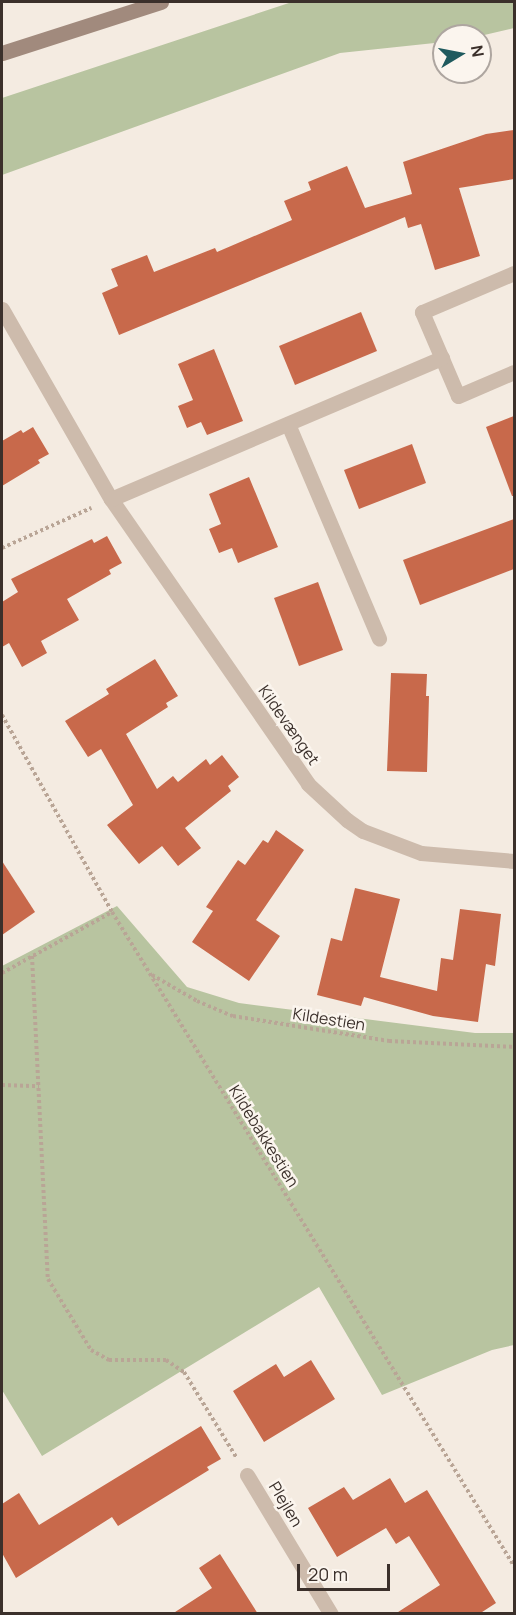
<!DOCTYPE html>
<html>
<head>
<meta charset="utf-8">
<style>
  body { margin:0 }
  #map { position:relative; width:516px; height:1615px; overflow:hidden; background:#f4ebe1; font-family:Manrope,sans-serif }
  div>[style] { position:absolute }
  .green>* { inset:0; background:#b8c4a0 }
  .building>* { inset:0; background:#c8694b }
  .path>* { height:4px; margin-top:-2px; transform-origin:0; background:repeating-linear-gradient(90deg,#b9a596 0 3px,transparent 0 6px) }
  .street>* { height:15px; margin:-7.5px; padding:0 7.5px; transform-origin:7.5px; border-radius:7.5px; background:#cdbbac }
  .secondary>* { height:15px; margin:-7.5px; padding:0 7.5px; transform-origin:7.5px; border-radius:7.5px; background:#a18a7d }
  span { translate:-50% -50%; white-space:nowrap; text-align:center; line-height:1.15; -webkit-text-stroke:5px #fbf5ee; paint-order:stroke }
  .street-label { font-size:16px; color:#3b302b }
  .frame { position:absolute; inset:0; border:3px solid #3b302b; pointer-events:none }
  .north { position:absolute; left:432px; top:24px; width:60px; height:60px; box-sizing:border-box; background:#fbf5ee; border:2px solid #aea6a0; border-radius:50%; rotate:80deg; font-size:16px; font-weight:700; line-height:24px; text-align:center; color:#3b302b }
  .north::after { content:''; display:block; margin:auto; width:21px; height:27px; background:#1f5a5e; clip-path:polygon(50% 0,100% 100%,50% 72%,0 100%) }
  .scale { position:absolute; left:297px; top:1564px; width:93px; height:27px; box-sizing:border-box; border:3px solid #3b302b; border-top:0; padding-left:8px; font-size:18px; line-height:21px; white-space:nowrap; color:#3b302b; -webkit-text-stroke:4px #fbf5ee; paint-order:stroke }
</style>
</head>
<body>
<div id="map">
  <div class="green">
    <div style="clip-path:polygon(292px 2px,514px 2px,514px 28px,480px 36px,444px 36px,444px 42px,340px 53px,2px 175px,2px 98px)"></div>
    <div style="clip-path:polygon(117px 906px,187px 987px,239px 1003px,475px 1033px,514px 1033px,514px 1345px,492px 1350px,382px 1395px,319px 1287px,42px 1456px,2px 1390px,2px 966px)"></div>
  </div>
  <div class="building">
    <div style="clip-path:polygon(514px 130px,514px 179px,459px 188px,480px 256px,435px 270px,421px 224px,408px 228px,405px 217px,119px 335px,102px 293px,118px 286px,111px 269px,147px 255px,154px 272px,215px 248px,217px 252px,292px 220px,284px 201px,311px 190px,308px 182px,347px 166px,365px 208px,412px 194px,403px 162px,486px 134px)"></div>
    <div style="clip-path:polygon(361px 312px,377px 351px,295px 385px,279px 346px)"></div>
    <div style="clip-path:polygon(214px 349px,243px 421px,207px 435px,201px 422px,187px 428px,178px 406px,193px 400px,178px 364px)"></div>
    <div style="clip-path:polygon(514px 416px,514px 496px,512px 496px,486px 427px)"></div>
    <div style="clip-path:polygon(33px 427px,49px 454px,38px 460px,40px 463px,2px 486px,2px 441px,21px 430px,23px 433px)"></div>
    <div style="clip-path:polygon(412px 444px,426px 483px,359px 509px,344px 470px)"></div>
    <div style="clip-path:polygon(249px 477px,278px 547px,238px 563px,232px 548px,219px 553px,209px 529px,221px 524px,209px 494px)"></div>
    <div style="clip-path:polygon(514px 519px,514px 569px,420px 605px,403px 560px)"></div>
    <div style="clip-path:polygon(107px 536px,122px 563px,109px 570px,111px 574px,67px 599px,79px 620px,41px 641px,47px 653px,22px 667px,9px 643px,2px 647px,2px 602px,18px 592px,11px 579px,92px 539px,94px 543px)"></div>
    <div style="clip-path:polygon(318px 582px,343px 650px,299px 666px,274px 598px)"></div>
    <div style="clip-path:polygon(155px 659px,178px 696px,166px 703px,168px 707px,126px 734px,157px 789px,173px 776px,178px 782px,206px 759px,210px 765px,222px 755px,239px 777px,228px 786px,231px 791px,185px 828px,201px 848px,178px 866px,162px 846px,139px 864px,107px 825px,133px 805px,101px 749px,88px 757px,65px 721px,109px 694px,106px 689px)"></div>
    <div style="clip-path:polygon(391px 673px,427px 674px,426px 696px,429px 696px,427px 772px,387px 771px)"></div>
    <div style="clip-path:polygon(276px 830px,304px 850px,256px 920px,280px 936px,249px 981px,192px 942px,213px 911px,206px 907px,238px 860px,245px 865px,263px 840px,268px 843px)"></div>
    <div style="clip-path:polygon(2px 861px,35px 912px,2px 935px)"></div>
    <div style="clip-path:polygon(355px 888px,400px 899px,380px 977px,437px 991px,441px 958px,453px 960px,460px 909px,501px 914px,495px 966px,486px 964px,478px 1022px,433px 1016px,364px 997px,361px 1006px,317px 995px,331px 938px,342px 941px)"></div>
    <div style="clip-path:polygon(311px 1360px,335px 1399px,264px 1442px,233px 1391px,276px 1364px,284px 1377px)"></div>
    <div style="clip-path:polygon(201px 1426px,221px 1459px,207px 1467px,209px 1470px,118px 1526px,112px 1517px,16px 1578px,2px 1553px,2px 1504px,19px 1493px,39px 1525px)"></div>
    <div style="clip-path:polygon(390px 1478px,405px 1503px,427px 1490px,496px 1603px,479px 1614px,395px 1614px,440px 1585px,409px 1536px,396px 1544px,386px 1528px,337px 1557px,308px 1508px,344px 1487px,353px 1500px)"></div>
    <div style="clip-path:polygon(220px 1554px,258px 1614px,172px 1614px,212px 1588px,199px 1568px)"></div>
  </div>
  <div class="path">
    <div style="left:2px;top:548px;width:98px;rotate:-24.2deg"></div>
    <div style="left:2px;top:715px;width:226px;rotate:60.8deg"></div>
    <div style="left:112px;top:912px;width:768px;rotate:58.42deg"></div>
    <div style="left:32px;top:956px;width:323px;rotate:87.2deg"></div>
    <div style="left:48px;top:1279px;width:83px;rotate:58.8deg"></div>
    <div style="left:91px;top:1350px;width:21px;rotate:29deg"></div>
    <div style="left:109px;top:1360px;width:57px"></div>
    <div style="left:166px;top:1360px;width:22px;rotate:34deg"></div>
    <div style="left:184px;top:1372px;width:100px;rotate:58.5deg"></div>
    <div style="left:2px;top:973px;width:126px;rotate:-29deg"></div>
    <div style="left:152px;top:975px;width:52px;rotate:30deg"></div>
    <div style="left:197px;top:1001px;width:39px;rotate:23deg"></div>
    <div style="left:233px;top:1016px;width:158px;rotate:9.1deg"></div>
    <div style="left:389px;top:1041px;width:125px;rotate:2.7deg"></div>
    <div style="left:2px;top:1085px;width:37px;rotate:2deg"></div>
  </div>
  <div class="street">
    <div style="left:514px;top:273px;width:100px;rotate:157deg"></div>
    <div style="left:422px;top:312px;width:91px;rotate:66.8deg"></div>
    <div style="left:458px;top:396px;width:61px;rotate:-23.2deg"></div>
    <div style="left:2px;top:309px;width:219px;rotate:60.2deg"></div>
    <div style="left:111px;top:499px;width:346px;rotate:55.3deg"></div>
    <div style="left:308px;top:784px;width:53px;rotate:42.7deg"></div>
    <div style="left:347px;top:820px;width:19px;rotate:35deg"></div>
    <div style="left:363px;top:831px;width:62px;rotate:20.8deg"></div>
    <div style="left:421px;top:853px;width:93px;rotate:4.9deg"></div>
    <div style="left:288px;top:424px;width:233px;rotate:67deg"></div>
    <div style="left:111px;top:499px;width:360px;rotate:-23.1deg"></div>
    <div style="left:247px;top:1475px;width:162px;rotate:58.9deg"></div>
  </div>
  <div class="secondary">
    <div style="left:2px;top:53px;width:167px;rotate:-17.8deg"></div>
  </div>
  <div class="street-label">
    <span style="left:289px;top:725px;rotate:55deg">Kildevænget</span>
    <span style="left:329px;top:1019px;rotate:9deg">Kildestien</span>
    <span style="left:264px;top:1136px;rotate:58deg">Kildebakkestien</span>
    <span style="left:286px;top:1504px;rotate:59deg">Plejlen</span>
  </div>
  <div class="frame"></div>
  <div class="north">N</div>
  <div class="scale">20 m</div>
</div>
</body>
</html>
